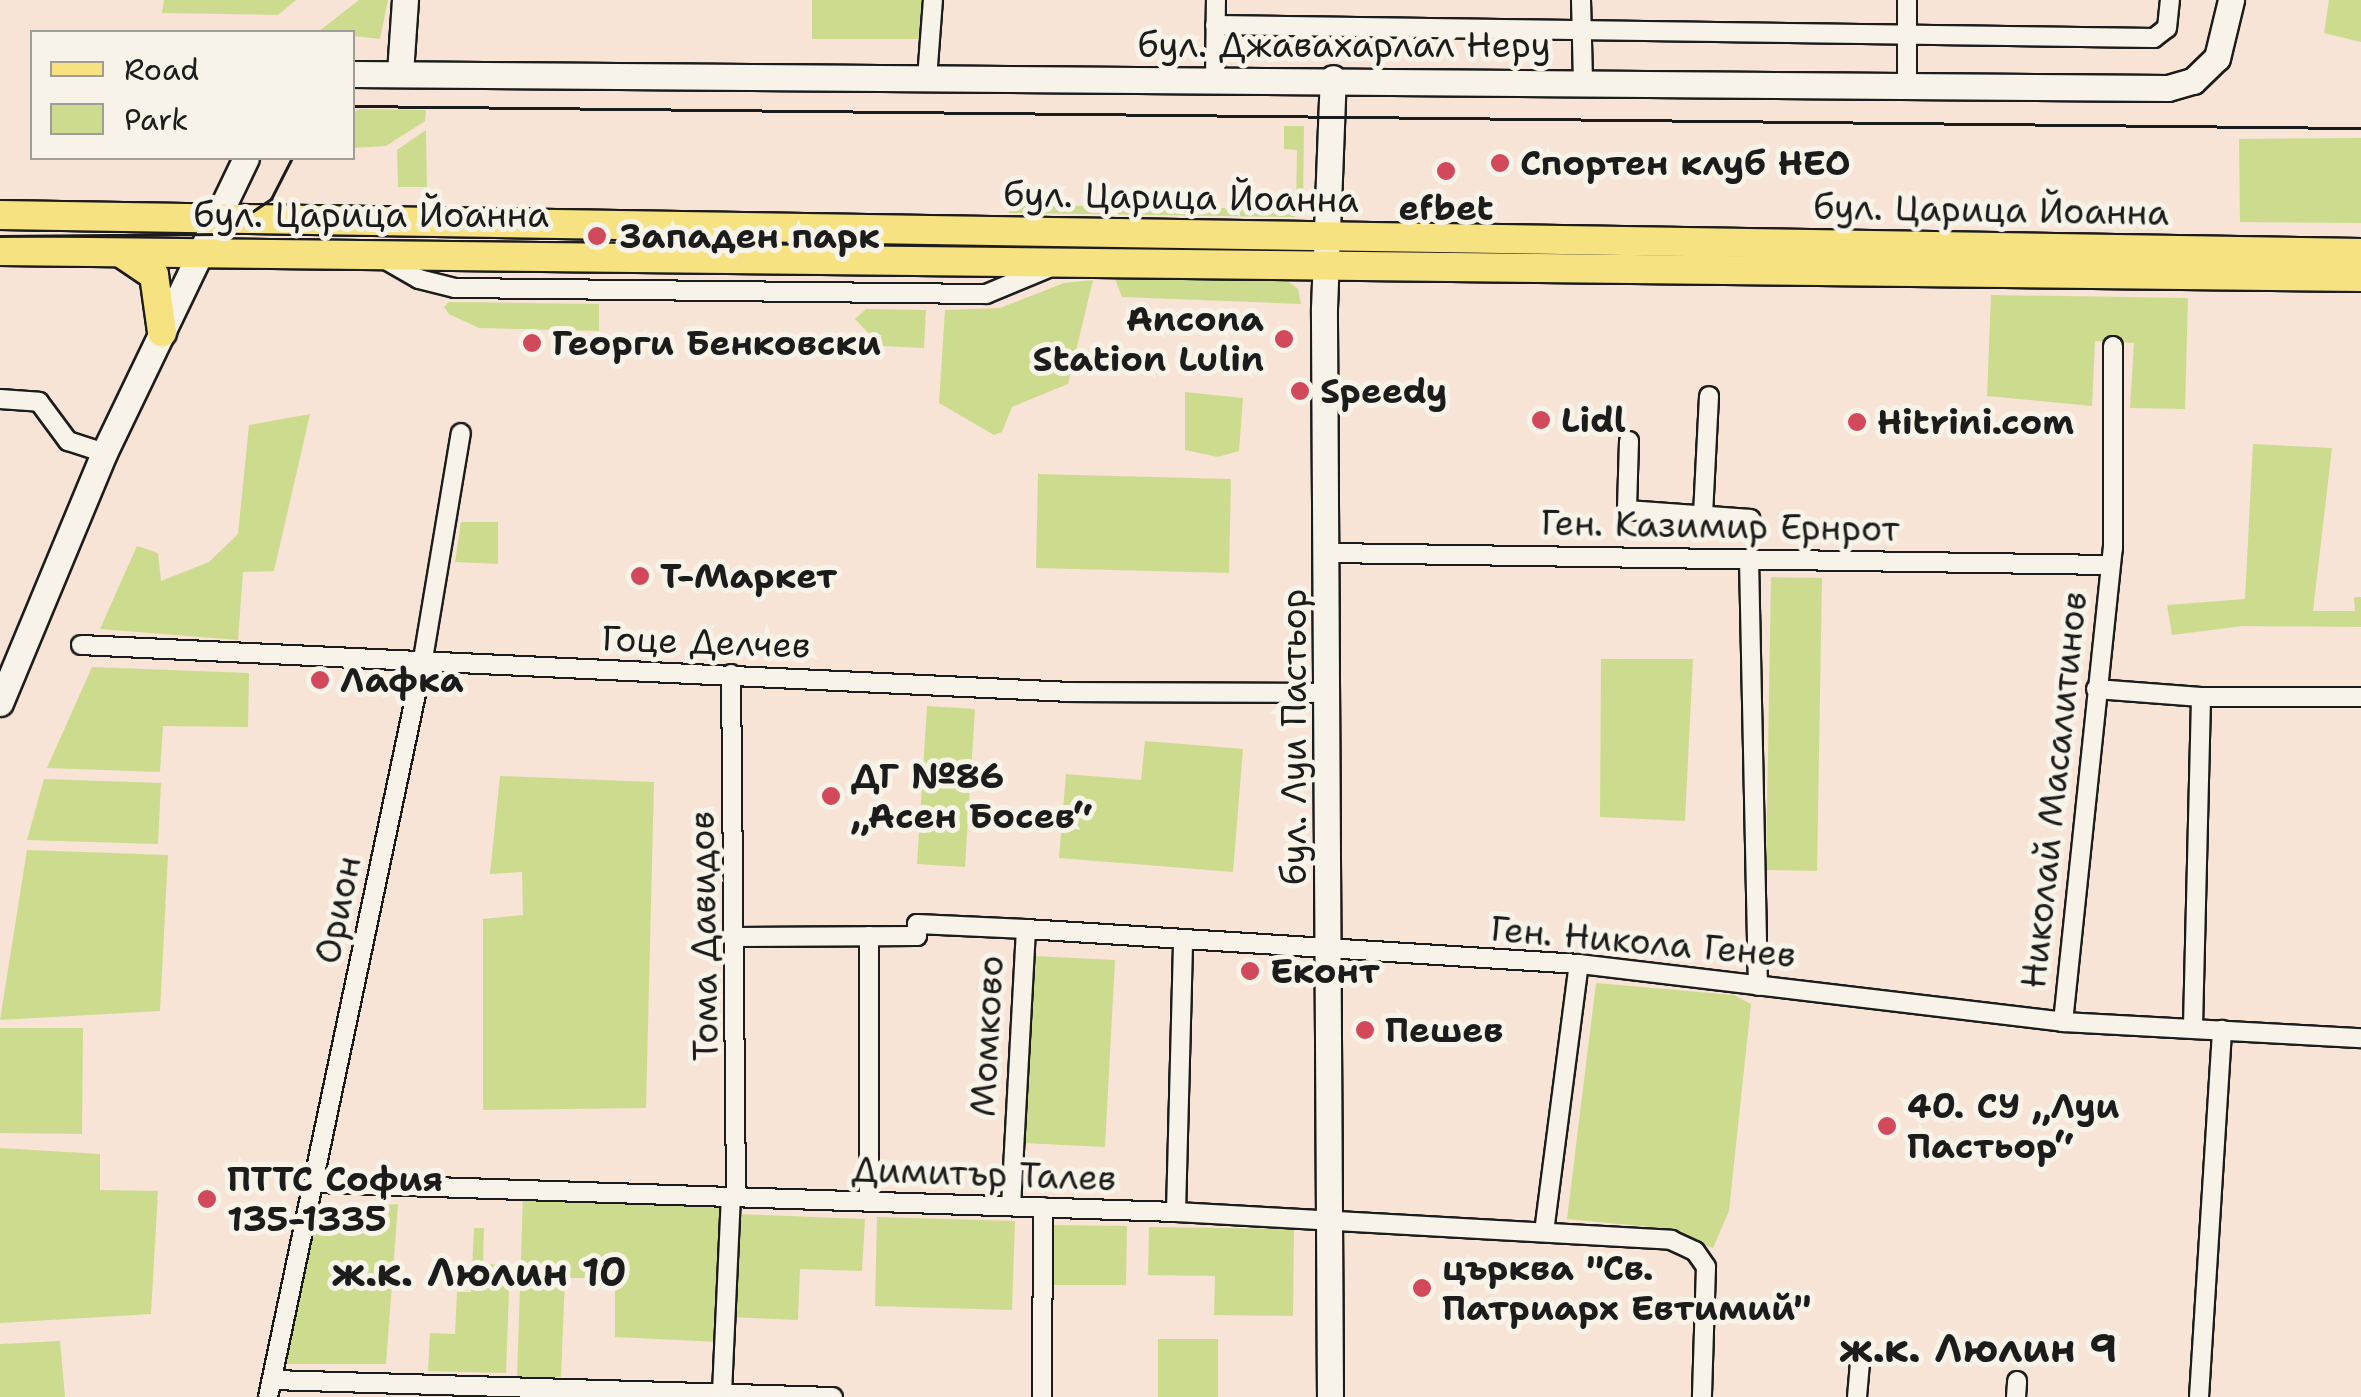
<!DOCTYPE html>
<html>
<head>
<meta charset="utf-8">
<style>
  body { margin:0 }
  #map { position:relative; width:2361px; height:1397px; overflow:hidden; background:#f7e4d6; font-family:"Shantell Sans",sans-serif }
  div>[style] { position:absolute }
  .green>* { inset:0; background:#cddb8f }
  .roads { filter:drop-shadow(2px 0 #1c1c1c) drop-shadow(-2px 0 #1c1c1c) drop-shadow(0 2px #1c1c1c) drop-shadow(0 -2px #1c1c1c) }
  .street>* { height:18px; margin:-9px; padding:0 9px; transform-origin:9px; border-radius:9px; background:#f7f3e8 }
  .secondary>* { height:25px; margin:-12.5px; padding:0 12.5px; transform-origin:12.5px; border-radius:12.5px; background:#f7f3e8 }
  .primary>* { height:28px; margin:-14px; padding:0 14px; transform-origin:14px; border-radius:14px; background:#f7e281 }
  .tram>* { height:2.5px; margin:-1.25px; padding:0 1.25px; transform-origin:1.25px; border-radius:1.25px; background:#1c1c1c }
  .dots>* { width:28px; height:28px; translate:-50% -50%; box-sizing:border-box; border:5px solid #f7f3e8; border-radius:50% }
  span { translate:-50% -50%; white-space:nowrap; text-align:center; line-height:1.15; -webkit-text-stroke:10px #f7f3e8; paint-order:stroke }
  .street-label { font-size:35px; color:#1c1c1c }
  .poi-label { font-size:35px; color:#1c1c1c; font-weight:700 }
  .left { translate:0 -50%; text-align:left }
  .right { translate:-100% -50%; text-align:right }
  .quarter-label { font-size:40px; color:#1c1c1c; font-weight:700 }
  .legend { position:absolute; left:30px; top:30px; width:325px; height:130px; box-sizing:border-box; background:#f7f3e8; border:2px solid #9f9d96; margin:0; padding:12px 18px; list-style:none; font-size:30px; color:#1c1c1c }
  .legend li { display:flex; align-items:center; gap:20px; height:50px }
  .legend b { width:50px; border:2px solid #9f9d96 }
</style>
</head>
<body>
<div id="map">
  <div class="green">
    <div style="clip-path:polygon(164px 0,296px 0,278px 15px,162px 13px)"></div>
    <div style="clip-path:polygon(359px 0,388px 0,380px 39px,318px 32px)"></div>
    <div style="clip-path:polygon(812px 0,921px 0,921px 39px,812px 39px)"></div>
    <div style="clip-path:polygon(2329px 0,2361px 0,2361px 42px,2324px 33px)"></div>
    <div style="clip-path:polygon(361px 109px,426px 110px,425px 121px,386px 146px,353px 148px,353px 112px)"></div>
    <div style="clip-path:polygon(1284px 126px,1304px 126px,1303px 209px,1294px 217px,1009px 213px,1009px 205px,1296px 209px,1297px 150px,1284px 149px)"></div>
    <div style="clip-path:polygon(426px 130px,427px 187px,398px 187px,397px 150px)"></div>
    <div style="clip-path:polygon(2361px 138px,2361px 223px,2240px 222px,2239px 139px)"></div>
    <div style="clip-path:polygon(1115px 279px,1285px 279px,1298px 289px,1301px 304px,1122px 297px)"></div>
    <div style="clip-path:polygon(1093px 280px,1068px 384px,1012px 407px,1002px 432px,994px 435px,939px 403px,945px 310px,1000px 308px,1064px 283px)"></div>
    <div style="clip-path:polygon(1991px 295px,2188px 298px,2185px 409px,2130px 408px,2134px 343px,2095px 341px,2092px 406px,1987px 396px)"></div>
    <div style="clip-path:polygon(449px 302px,599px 304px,599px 331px,479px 328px,449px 314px,444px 307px)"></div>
    <div style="clip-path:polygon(866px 309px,926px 310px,924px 348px,881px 346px,855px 319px)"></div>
    <div style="clip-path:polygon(1185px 392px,1243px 398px,1239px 451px,1218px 457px,1185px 450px)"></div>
    <div style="clip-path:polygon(310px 414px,274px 571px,243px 572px,238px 640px,100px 629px,137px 546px,158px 553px,161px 581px,209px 562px,238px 534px,249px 425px)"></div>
    <div style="clip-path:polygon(2253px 444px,2332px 448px,2313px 611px,2355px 611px,2354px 597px,2361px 597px,2361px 627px,2243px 626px,2172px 635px,2167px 605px,2245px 599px)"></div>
    <div style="clip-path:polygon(1038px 474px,1231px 479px,1229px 573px,1036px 568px)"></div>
    <div style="clip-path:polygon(461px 522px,498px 522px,498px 564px,455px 562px)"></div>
    <div style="clip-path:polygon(1771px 577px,1822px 578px,1817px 871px,1766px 870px)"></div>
    <div style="clip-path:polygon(1601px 659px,1693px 659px,1685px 821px,1600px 817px)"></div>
    <div style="clip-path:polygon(92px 667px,249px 673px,248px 727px,163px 726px,160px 772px,47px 768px)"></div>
    <div style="clip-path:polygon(927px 706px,975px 709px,965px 867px,917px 864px)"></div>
    <div style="clip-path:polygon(1145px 741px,1243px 749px,1233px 872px,1059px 858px,1066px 774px,1141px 780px)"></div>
    <div style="clip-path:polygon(500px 776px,654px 782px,646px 1108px,483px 1110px,483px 919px,523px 915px,522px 872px,490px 874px)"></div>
    <div style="clip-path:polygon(44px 779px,161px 783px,158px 844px,27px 840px)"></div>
    <div style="clip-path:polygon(27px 850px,168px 855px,160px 1011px,0 1020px)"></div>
    <div style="clip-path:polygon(1033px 956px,1115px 960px,1105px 1147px,1023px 1143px)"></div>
    <div style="clip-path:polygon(1596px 983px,1734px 995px,1751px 1004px,1729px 1211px,1713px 1248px,1661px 1228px,1567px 1219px)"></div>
    <div style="clip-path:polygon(0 1028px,83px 1028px,82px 1134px,0 1133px)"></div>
    <div style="clip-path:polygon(0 1148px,100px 1154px,100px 1190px,158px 1191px,151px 1314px,0 1323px)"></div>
    <div style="clip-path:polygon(523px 1196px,726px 1202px,720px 1342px,615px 1337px,615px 1278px,565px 1278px,561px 1377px,517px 1378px)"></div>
    <div style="clip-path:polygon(398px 1204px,386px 1364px,286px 1364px,316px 1211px)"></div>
    <div style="clip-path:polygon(735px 1214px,865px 1219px,862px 1271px,800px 1269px,798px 1320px,730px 1317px)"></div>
    <div style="clip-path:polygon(877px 1217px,1015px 1221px,1012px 1310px,875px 1306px)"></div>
    <div style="clip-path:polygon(1051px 1225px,1127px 1226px,1126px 1285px,1051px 1285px)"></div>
    <div style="clip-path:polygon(1149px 1227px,1294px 1229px,1293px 1316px,1214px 1315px,1215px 1276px,1148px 1275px)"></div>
    <div style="clip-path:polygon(474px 1228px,484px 1228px,483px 1264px,510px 1265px,506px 1373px,428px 1371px,430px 1333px,455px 1334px,457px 1292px,471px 1292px)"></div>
    <div style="clip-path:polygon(1158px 1339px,1218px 1339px,1218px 1397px,1158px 1397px)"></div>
    <div style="clip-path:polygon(60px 1341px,65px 1397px,0 1397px,0 1344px)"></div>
  </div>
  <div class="roads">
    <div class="street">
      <div style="left:1581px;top:0;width:80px;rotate:88.6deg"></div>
      <div style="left:1215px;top:25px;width:939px;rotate:0.79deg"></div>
      <div style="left:2154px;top:38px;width:16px;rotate:-38deg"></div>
      <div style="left:2167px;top:28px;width:28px;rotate:-84deg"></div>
      <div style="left:927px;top:79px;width:79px;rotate:-85.7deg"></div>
      <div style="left:1215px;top:79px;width:79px;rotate:-89.3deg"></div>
      <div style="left:1907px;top:85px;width:85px;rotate:-90deg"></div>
      <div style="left:384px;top:259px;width:40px;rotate:29.7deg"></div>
      <div style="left:419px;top:279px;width:37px;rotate:14deg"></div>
      <div style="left:455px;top:288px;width:531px;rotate:0.65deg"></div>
      <div style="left:986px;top:294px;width:70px;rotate:-22.6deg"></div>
      <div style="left:0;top:399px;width:39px;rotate:4deg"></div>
      <div style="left:39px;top:402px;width:49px;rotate:53.4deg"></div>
      <div style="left:68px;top:441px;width:38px;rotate:18deg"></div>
      <div style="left:1629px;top:441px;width:69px;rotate:91.7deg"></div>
      <div style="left:1627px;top:510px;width:124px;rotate:4.2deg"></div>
      <div style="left:1703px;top:515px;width:119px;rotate:-87.1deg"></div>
      <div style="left:1329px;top:553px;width:780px;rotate:0.88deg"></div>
      <div style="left:1749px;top:559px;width:427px;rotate:88.8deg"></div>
      <div style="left:81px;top:645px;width:990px;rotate:2.72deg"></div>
      <div style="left:1070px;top:692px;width:259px;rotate:0.2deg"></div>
      <div style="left:731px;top:674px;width:523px;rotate:89.45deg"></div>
      <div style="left:2096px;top:689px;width:105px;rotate:4.4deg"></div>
      <div style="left:2201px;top:697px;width:160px"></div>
      <div style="left:737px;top:937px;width:180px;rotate:-0.3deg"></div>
      <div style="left:917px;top:936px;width:12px;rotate:-90deg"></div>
      <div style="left:917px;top:924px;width:109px;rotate:2.6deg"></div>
      <div style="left:1026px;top:929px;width:554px;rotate:3.62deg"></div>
      <div style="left:1579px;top:964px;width:487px;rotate:6.8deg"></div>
      <div style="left:2063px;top:1022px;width:298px;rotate:3.1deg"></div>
      <div style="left:2063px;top:1022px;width:476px;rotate:-84deg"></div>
      <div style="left:2113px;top:549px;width:203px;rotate:-90deg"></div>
      <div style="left:2193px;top:1026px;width:329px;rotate:-88.6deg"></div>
      <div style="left:315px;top:1183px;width:861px;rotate:1.93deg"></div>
      <div style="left:1176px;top:1212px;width:496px;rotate:3.2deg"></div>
      <div style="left:1671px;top:1240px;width:26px;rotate:25deg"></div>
      <div style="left:1695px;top:1251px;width:19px;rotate:55deg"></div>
      <div style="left:1706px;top:1267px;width:130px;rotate:91.8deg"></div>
      <div style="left:869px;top:1202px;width:266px;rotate:-90deg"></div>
      <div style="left:1011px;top:1206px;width:277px;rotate:-86.9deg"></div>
      <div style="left:1176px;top:1212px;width:270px;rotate:-88.5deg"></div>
      <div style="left:1544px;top:1232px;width:270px;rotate:-82.6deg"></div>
      <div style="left:273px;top:1380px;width:560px;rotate:1.74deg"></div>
      <div style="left:722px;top:1393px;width:196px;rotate:-87.4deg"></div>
      <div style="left:268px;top:1397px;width:748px;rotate:-78.12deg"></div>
      <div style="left:422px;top:665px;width:235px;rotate:-80.5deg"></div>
      <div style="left:1042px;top:1397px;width:190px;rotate:-89.7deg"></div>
      <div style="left:1857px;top:1397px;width:38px;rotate:-85deg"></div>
      <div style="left:2016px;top:1397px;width:16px;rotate:-86deg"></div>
      <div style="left:2199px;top:1397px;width:368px;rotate:-86.4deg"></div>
    </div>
    <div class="secondary">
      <div style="left:400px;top:73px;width:73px;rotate:-86.1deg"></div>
      <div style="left:352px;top:74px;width:1816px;rotate:0.44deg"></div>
      <div style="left:2168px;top:88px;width:26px;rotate:-16deg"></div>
      <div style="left:2193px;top:81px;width:33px;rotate:-44deg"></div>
      <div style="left:2217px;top:58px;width:60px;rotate:-76.4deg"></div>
      <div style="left:0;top:703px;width:271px;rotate:-67.4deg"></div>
      <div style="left:104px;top:453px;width:327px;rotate:-64.3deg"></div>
      <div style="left:1330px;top:1397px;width:1089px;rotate:-90.32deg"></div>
      <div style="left:1324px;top:308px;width:230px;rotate:-87.8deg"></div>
    </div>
    <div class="primary">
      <div style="left:0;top:215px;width:2361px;rotate:0.92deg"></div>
      <div style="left:0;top:251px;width:2361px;rotate:0.63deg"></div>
      <div style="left:121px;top:253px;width:40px;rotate:34deg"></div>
      <div style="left:154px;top:275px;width:58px;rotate:82deg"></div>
    </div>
  </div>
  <div class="tram">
    <div style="left:352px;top:106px;width:2009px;rotate:0.63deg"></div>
    <div style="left:0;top:236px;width:219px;rotate:-0.5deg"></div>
    <div style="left:219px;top:234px;width:63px;rotate:-33.9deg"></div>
    <div style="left:271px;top:199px;width:46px;rotate:-62.9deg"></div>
  </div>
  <div class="dots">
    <div style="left:1500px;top:163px;background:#d1495b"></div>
    <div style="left:1446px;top:171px;background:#d1495b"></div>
    <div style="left:597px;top:236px;background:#d1495b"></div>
    <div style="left:1284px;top:339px;background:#d1495b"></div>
    <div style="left:532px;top:343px;background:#d1495b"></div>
    <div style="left:1300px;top:391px;background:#d1495b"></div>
    <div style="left:1541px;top:420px;background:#d1495b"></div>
    <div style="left:1857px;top:422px;background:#d1495b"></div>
    <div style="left:640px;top:576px;background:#d1495b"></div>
    <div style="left:320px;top:680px;background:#d1495b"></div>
    <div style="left:831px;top:796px;background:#d1495b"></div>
    <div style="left:1250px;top:971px;background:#d1495b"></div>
    <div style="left:1365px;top:1030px;background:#d1495b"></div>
    <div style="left:1887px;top:1126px;background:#d1495b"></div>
    <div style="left:207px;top:1199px;background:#d1495b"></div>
    <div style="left:1422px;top:1288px;background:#d1495b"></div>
  </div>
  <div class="street-label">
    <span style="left:1344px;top:45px">бул. Джавахарлал Неру</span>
    <span style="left:1181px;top:197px;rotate:1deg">бул. Царица Йоанна</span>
    <span style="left:1991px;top:210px;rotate:1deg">бул. Царица Йоанна</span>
    <span style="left:371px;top:215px">бул. Царица Йоанна</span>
    <span style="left:1720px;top:526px;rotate:1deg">Ген. Казимир Ернрот</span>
    <span style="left:706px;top:642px;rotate:2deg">Гоце Делчев</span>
    <span style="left:1294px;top:737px;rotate:-90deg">бул. Луи Пастьор</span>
    <span style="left:2054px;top:790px;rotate:-84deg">Николай Масалитинов</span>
    <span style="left:338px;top:910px;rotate:-78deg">Орион</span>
    <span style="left:704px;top:936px;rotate:-91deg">Тома Давидов</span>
    <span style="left:1643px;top:942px;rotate:5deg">Ген. Никола Генев</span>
    <span style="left:987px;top:1036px;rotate:-87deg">Момково</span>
    <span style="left:984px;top:1174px;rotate:2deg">Димитър Талев</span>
  </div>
  <div class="poi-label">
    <span class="left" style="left:1520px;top:163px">Спортен клуб НЕО</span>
    <span style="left:1446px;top:208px">efbet</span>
    <span class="left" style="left:620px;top:236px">Западен парк</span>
    <span class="right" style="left:1264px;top:339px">Ancona<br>Station Lulin</span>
    <span class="left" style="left:552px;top:343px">Георги Бенковски</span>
    <span class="left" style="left:1320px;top:391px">Speedy</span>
    <span class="left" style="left:1561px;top:420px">Lidl</span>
    <span class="left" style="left:1877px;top:422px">Hitrini.com</span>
    <span class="left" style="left:660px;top:576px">Т-Маркет</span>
    <span class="left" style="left:340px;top:680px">Лафка</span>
    <span class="left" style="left:851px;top:796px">ДГ №86<br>„Асен Босев“</span>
    <span class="left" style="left:1270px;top:971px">Еконт</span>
    <span class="left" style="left:1385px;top:1030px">Пешев</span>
    <span class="left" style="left:1907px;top:1126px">40. СУ „Луи<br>Пастьор“</span>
    <span class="left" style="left:227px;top:1199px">ПТТС София<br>135-1335</span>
    <span class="left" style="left:1442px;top:1288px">църква "Св.<br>Патриарх Евтимий"</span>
  </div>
  <div class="quarter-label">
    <span style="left:479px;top:1272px">ж.к. Люлин 10</span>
    <span style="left:1978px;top:1348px">ж.к. Люлин 9</span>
  </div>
  <ul class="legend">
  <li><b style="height:12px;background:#f7e281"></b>Road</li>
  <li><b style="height:28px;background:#cddb8f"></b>Park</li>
  </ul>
</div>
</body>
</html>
